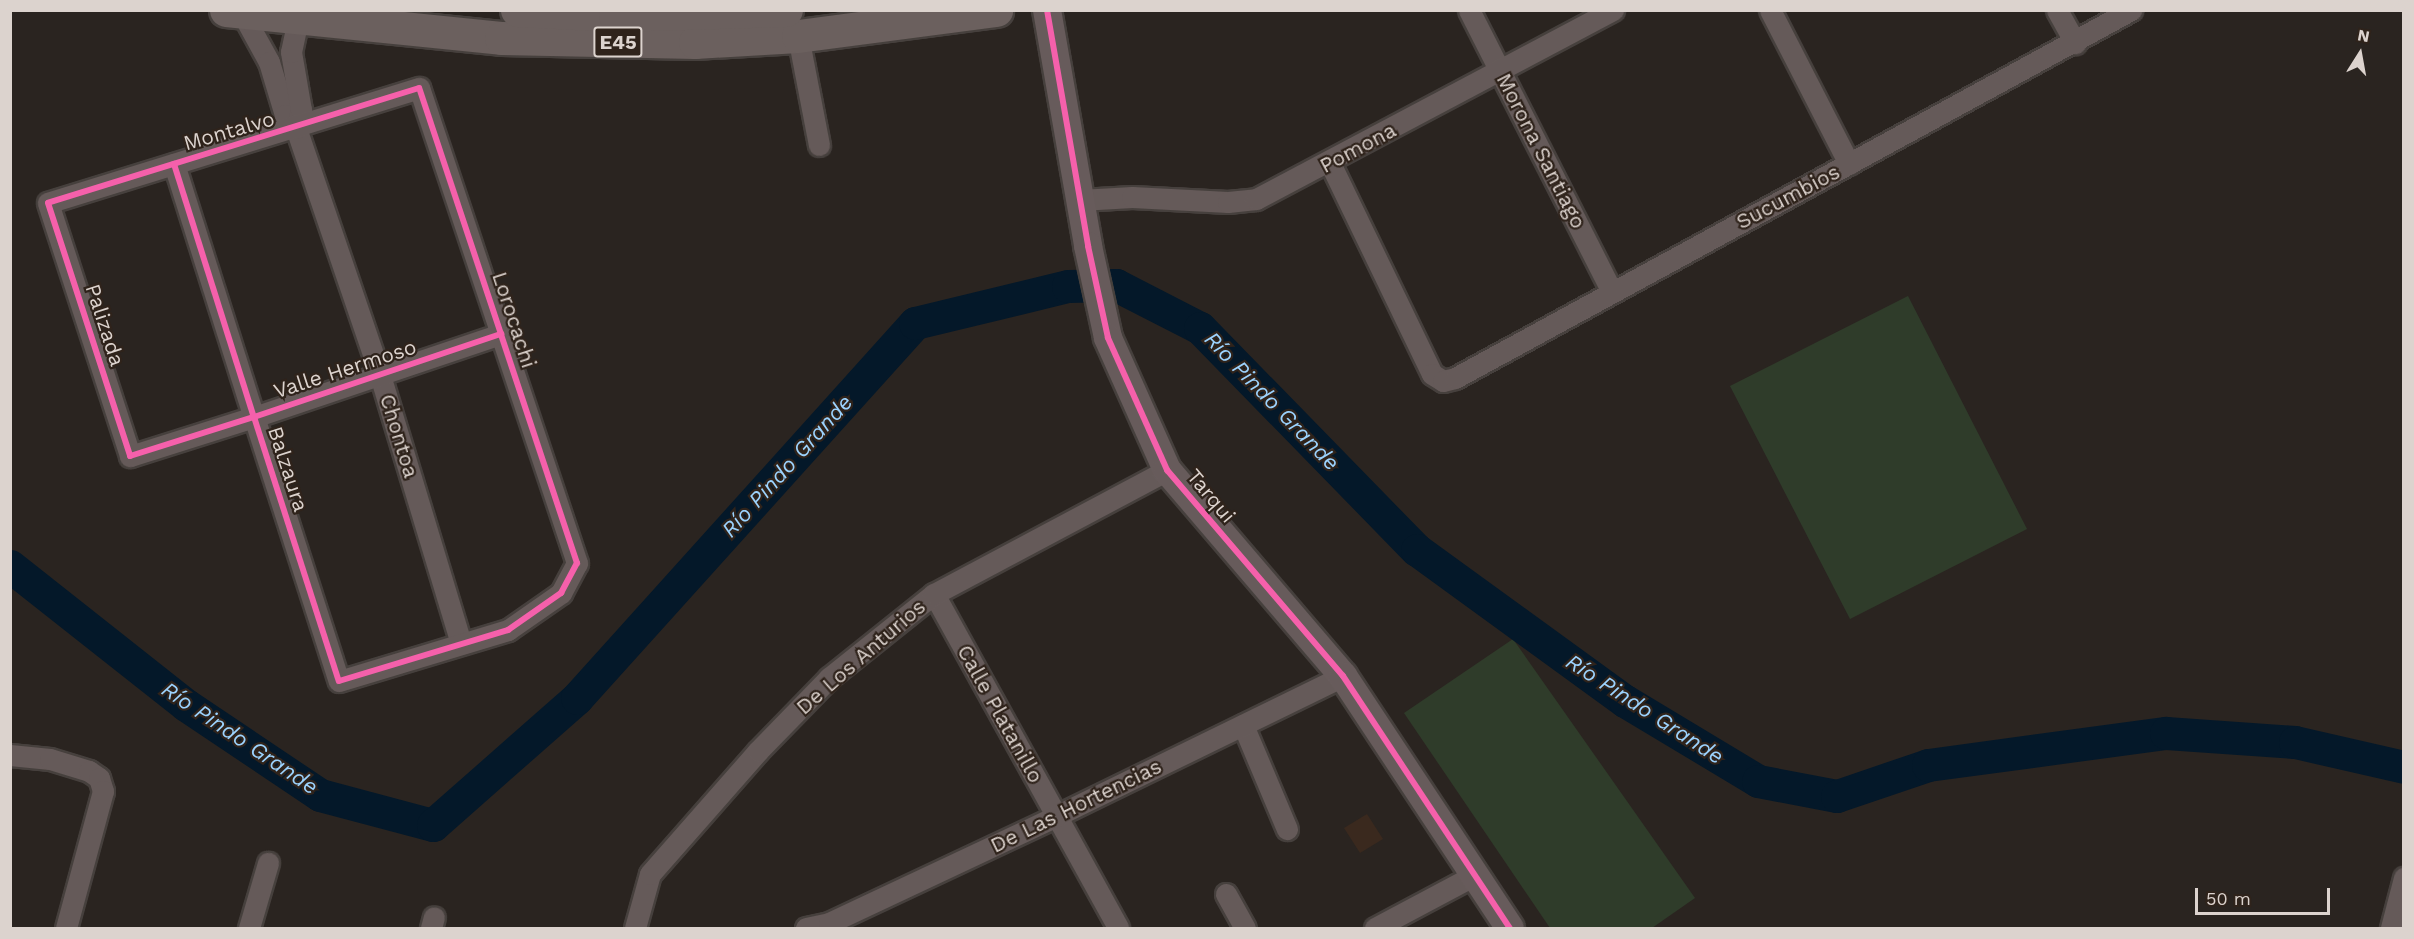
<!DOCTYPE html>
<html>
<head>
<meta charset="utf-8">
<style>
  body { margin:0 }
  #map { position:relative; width:2414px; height:939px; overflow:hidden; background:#2a2420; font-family:"Work Sans",sans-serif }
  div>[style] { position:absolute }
  .built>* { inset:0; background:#3a291e }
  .green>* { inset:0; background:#2f3c2a }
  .river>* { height:33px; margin:-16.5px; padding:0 16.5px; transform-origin:16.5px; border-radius:16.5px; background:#041829 }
  .roads { filter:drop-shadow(2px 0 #46403d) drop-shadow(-2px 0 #46403d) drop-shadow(0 2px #46403d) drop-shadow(0 -2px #46403d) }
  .street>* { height:21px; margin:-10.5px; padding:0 10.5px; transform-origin:10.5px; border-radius:10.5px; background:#655a59 }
  .secondary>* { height:28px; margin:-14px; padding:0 14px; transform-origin:14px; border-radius:14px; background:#675b5b }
  .highway>* { height:33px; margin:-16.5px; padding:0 16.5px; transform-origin:16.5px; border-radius:16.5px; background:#6b605e }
  .cycleway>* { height:6px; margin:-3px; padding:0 3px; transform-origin:3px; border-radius:3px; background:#f560ab }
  span { translate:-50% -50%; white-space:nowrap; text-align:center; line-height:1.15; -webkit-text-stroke:4.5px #2f231b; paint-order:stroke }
  .shield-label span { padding:2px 4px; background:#2f231b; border:2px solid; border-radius:4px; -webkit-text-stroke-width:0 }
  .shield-label { font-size:20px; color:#dcd3ce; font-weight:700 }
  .street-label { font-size:21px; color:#dcd3ce }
  .water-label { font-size:22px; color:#9cd3fe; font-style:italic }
  .frame { position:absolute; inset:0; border:12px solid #dcd3ce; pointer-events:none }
  .north { position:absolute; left:2330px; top:24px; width:60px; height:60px; -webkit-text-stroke:4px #2f231b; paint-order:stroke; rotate:11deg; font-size:16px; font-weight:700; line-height:24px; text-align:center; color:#dcd3ce }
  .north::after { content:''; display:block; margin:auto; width:21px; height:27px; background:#dcd3ce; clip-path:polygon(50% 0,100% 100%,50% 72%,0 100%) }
  .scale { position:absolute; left:2195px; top:888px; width:135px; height:27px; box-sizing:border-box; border:3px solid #dcd3ce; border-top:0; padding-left:8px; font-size:18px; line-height:21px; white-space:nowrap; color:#dcd3ce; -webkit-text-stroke:4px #2f231b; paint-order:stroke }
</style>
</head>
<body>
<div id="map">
  <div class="built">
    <div style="clip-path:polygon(1367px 814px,1383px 839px,1360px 853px,1344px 828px)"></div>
  </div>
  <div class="green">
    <div style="clip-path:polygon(1908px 296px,2027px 529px,1850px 619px,1730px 386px)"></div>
    <div style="clip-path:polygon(1513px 639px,1695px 898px,1652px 928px,1550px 928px,1404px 713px)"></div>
  </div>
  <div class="river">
    <div style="left:10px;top:566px;width:224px;rotate:38.3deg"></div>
    <div style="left:186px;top:705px;width:161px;rotate:33.9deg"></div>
    <div style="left:320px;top:795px;width:117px;rotate:14.9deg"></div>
    <div style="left:433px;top:825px;width:192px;rotate:-41.4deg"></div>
    <div style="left:577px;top:698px;width:505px;rotate:-47.97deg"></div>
    <div style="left:915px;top:323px;width:157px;rotate:-13.6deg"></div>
    <div style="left:1068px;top:286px;width:48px;rotate:-1.2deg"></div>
    <div style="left:1116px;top:285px;width:94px;rotate:27.1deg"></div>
    <div style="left:1200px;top:328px;width:310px;rotate:45.7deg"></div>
    <div style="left:1417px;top:550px;width:257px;rotate:36deg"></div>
    <div style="left:1625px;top:701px;width:155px;rotate:31deg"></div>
    <div style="left:1758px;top:781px;width:80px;rotate:10.8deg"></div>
    <div style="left:1837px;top:796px;width:96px;rotate:-18.8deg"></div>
    <div style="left:1928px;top:765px;width:240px;rotate:-7.7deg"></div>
    <div style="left:2166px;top:733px;width:129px;rotate:4deg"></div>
    <div style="left:2295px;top:742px;width:112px;rotate:12.9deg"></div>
  </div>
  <div class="roads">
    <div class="street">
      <div style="left:1469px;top:10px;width:316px;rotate:63.1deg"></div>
      <div style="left:1770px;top:10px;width:173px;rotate:62.8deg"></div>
      <div style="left:2057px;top:10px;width:38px;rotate:61deg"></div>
      <div style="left:241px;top:11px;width:58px;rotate:61.2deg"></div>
      <div style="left:269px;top:62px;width:55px;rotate:73.2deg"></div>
      <div style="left:285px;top:115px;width:17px;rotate:50deg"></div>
      <div style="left:296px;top:128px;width:261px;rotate:71.2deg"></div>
      <div style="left:380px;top:375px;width:280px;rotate:73.2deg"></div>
      <div style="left:798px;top:36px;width:111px;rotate:79.1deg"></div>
      <div style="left:296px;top:128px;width:19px;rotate:-74deg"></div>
      <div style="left:301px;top:110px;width:59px;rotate:-99.8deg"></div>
      <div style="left:291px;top:52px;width:38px;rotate:-78deg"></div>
      <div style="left:1330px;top:163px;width:234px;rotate:64.2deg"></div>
      <div style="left:1432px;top:374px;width:13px;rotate:32deg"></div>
      <div style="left:1443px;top:381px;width:12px;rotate:-14deg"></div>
      <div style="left:1455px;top:378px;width:770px;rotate:-28.56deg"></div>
      <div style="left:174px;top:164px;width:265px;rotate:72.5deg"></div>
      <div style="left:254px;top:417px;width:277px;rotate:72.2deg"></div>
      <div style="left:339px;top:681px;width:177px;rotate:-16.8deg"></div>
      <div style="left:508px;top:630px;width:65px;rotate:-34.9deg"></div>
      <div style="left:561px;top:593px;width:34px;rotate:-62deg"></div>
      <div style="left:577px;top:563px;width:241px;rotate:-108.4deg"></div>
      <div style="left:501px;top:334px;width:259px;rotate:-108.4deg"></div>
      <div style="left:419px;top:88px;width:388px;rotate:162.8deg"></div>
      <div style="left:48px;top:203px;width:266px;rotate:72deg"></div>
      <div style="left:130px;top:456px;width:130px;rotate:-17.5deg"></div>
      <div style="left:254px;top:417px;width:261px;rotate:-18.6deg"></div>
      <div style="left:1080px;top:200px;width:52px;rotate:-3.3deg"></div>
      <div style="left:1132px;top:197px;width:96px;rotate:3deg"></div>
      <div style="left:1228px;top:202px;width:28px;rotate:-6deg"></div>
      <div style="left:1256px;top:199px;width:404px;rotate:-27.9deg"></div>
      <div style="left:934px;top:594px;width:381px;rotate:61.1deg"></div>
      <div style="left:1243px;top:725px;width:113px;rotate:67.1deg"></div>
      <div style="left:10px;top:755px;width:40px;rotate:5.7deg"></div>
      <div style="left:50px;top:759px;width:41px;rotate:17.1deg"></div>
      <div style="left:89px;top:771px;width:12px;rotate:35deg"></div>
      <div style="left:99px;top:778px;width:14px;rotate:73deg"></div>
      <div style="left:103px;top:791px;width:142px;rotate:105.1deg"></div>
      <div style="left:1226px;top:894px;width:39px;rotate:61deg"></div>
      <div style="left:249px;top:928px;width:68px;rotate:-73.7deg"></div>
      <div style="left:431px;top:928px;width:11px;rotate:-75deg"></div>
      <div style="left:635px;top:928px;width:56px;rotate:-74.5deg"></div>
      <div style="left:650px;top:874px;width:164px;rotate:-48.7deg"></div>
      <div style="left:758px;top:751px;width:102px;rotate:-45.8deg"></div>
      <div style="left:829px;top:678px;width:134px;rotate:-38.7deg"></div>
      <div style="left:934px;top:594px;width:264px;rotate:-28deg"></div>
      <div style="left:806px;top:928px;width:24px;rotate:-12deg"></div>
      <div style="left:829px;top:923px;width:251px;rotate:-25.2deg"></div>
      <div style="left:1056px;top:816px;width:319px;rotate:-26deg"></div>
      <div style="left:1375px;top:928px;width:111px;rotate:-28deg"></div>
      <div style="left:2391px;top:928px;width:52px;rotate:-75.4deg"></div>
    </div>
    <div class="secondary">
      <div style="left:1047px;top:10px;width:240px;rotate:80.1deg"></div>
      <div style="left:1088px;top:246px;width:94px;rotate:77.7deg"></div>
      <div style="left:1108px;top:338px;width:145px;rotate:65.9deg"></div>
      <div style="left:1167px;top:470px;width:271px;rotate:49.5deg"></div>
      <div style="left:1343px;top:676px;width:302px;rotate:56.5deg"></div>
    </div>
    <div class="highway">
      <div style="left:226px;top:10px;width:276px;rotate:5.8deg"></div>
      <div style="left:501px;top:38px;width:194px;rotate:1.2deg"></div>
      <div style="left:695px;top:42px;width:103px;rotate:-3.3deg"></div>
      <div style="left:798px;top:36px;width:200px;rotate:-7.5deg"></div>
      <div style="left:517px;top:10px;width:98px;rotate:2.9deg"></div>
      <div style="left:615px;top:15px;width:171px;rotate:-1.7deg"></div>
    </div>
  </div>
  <div class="cycleway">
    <div style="left:1047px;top:10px;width:240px;rotate:80.1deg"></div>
    <div style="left:1088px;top:246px;width:94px;rotate:77.7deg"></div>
    <div style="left:1108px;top:338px;width:145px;rotate:65.9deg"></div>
    <div style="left:1167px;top:470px;width:271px;rotate:49.5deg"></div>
    <div style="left:1343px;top:676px;width:302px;rotate:56.5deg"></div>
    <div style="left:174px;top:164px;width:265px;rotate:72.5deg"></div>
    <div style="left:254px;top:417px;width:277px;rotate:72.2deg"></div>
    <div style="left:339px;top:681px;width:177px;rotate:-16.8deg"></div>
    <div style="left:508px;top:630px;width:65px;rotate:-34.9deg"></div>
    <div style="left:561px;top:593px;width:34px;rotate:-62deg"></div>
    <div style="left:577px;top:563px;width:241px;rotate:-108.4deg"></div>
    <div style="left:501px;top:334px;width:259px;rotate:-108.4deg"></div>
    <div style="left:419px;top:88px;width:388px;rotate:162.8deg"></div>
    <div style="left:48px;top:203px;width:266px;rotate:72deg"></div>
    <div style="left:130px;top:456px;width:130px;rotate:-17.5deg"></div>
    <div style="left:254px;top:417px;width:261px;rotate:-18.6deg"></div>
  </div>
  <div class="shield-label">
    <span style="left:618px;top:42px">E45</span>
  </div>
  <div class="street-label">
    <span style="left:229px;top:131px;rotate:-16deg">Montalvo</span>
    <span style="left:1358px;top:148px;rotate:-28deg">Pomona</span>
    <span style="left:1541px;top:151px;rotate:63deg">Morona Santiago</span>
    <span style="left:1788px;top:197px;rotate:-28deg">Sucumbios</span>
    <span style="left:514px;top:320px;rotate:72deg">Lorocachi</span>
    <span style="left:105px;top:325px;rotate:72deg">Palizada</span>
    <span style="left:345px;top:369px;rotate:-18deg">Valle Hermoso</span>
    <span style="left:399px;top:436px;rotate:73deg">Chontoa</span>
    <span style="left:288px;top:469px;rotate:72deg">Balzaura</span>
    <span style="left:1211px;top:496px;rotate:50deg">Tarqui</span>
    <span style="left:861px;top:657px;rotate:-41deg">De Los Anturios</span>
    <span style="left:1000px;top:714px;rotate:61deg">Calle Platanillo</span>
    <span style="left:1076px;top:806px;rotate:-26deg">De Las Hortencias</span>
  </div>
  <div class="water-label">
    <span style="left:1272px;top:401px;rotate:46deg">Río Pindo Grande</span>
    <span style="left:787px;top:466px;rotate:-48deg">Río Pindo Grande</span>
    <span style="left:1645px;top:709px;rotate:33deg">Río Pindo Grande</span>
    <span style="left:240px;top:738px;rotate:34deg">Río Pindo Grande</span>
  </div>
  <div class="frame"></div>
  <div class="north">N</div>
  <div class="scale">50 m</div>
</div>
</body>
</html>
